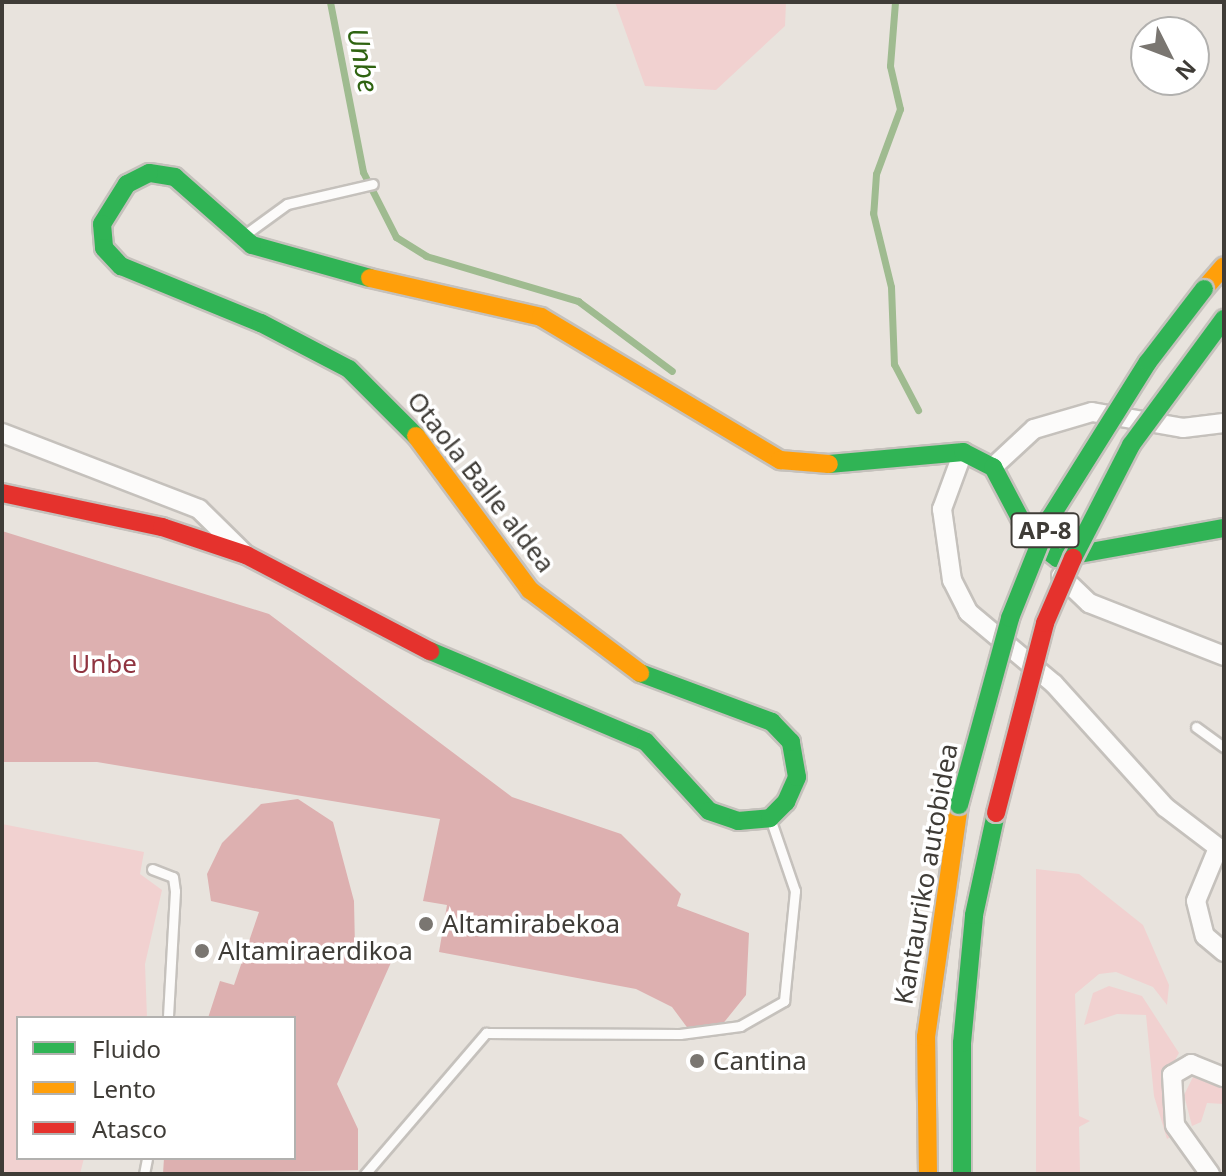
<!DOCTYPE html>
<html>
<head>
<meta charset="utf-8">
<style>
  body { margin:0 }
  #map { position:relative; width:1226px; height:1176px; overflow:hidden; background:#e8e3dd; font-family:"Noto Sans",sans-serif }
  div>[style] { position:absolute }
  .green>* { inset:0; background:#f1d1d0 }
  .forest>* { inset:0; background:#ddb0b0 }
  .stream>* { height:7px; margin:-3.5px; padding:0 3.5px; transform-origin:3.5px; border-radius:3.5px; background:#9fbb90 }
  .roads { filter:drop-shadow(2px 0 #c5c1bc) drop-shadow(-2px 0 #c5c1bc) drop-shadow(0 2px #c5c1bc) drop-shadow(0 -2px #c5c1bc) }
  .lane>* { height:9px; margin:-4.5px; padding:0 4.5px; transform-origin:4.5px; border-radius:4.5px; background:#fcfbfa }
  .street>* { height:18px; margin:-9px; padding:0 9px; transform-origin:9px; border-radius:9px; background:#fcfbfa }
  .fast>* { height:18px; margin:-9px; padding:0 9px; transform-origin:9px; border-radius:9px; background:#30b455 }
  .slow>* { height:18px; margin:-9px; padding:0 9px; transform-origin:9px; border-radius:9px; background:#ff9f0a }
  .jam>* { height:18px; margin:-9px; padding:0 9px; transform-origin:9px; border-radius:9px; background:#e5322d }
  .bridges { filter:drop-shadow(2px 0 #c5c1bc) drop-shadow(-2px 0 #c5c1bc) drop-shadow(0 2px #c5c1bc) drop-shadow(0 -2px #c5c1bc) }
  .fast-bridge>* { height:18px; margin:-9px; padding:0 9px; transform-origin:9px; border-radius:9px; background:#30b455 }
  .jam-bridge>* { height:18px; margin:-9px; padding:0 9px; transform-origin:9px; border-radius:9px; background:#e5322d }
  .dots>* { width:22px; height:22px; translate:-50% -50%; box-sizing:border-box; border:4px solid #fff; border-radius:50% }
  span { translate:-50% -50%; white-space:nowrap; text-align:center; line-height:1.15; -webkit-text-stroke:7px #fff; paint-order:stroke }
  .shield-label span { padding:2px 6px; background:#fff; border:2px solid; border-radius:6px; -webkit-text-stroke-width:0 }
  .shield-label { font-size:24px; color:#3f3c37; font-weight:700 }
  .street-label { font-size:26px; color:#3f3c37 }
  .park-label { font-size:26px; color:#903440 }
  .poi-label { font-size:26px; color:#3f3c37 }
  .left { translate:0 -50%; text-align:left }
  .water-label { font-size:28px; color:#2e6310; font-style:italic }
  .frame { position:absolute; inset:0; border:4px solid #3f3c37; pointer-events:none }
  .legend { position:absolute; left:16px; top:1016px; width:280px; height:144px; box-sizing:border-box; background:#fff; border:2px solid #b2b1af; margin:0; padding:10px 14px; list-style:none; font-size:24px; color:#3f3c37 }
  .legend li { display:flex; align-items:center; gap:16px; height:40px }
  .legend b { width:40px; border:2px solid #b2b1af }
  .north { position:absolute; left:1130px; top:16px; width:80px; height:80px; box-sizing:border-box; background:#fff; border:2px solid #b2b1af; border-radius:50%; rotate:132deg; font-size:22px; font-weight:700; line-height:32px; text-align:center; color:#3f3c37 }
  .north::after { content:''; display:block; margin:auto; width:28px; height:36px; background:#7a7671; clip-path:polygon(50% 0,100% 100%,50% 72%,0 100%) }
</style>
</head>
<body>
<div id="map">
  <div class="green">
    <div style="clip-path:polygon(615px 2px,786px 2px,785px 26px,716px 90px,645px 86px)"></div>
    <div style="clip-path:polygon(2px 824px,144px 852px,140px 874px,162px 890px,145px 964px,147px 1018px,18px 1018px,18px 1158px,84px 1158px,80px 1174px,2px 1174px)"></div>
    <div style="clip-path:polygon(1036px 869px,1079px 874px,1143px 925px,1169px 985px,1167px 1005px,1153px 987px,1116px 972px,1099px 974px,1075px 994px,1079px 1116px,1090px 1121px,1079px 1127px,1080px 1174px,1036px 1174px)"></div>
    <div style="clip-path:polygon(1109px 986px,1142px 996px,1179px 1053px,1170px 1069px,1174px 1135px,1167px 1139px,1154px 1096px,1146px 1015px,1117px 1014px,1084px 1025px,1093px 993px)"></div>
    <div style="clip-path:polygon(1193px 1077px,1224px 1088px,1224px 1104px,1207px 1103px,1201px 1122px,1192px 1126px,1184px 1095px)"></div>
  </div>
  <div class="forest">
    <div style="clip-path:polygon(2px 531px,269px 614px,512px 797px,621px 834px,681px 894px,677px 906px,749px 933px,746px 995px,713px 1036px,692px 1034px,672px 1007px,636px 989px,439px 952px,447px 905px,423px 901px,440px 819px,97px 762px,2px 762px)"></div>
    <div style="clip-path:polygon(298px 799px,333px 822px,354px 901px,355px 948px,393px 958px,337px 1084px,358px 1129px,358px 1170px,163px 1174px,164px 1158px,294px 1158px,294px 1018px,208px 1018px,220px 981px,234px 985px,259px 912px,211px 901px,207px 874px,222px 843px,261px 804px)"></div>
  </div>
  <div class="stream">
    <div style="left:330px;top:2px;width:173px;rotate:79deg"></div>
    <div style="left:363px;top:172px;width:73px;rotate:63.1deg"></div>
    <div style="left:396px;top:237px;width:36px;rotate:32deg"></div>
    <div style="left:426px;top:256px;width:159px;rotate:16.5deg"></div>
    <div style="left:578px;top:301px;width:117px;rotate:36.7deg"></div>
    <div style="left:895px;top:2px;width:64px;rotate:94.5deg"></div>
    <div style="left:890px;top:66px;width:44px;rotate:76.9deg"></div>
    <div style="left:900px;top:109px;width:69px;rotate:110.3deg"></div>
    <div style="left:876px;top:174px;width:39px;rotate:94deg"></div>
    <div style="left:873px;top:213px;width:76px;rotate:76.3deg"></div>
    <div style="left:891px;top:287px;width:77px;rotate:87.8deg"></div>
    <div style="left:894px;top:364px;width:52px;rotate:62.4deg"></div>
  </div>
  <div class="roads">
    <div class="lane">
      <div style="left:243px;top:236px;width:54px;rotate:-36deg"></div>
      <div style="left:287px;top:204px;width:88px;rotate:-13.1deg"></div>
      <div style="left:1196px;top:727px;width:34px;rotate:36deg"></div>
      <div style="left:152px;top:869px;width:22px;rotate:21deg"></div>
      <div style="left:173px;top:877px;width:14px;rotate:82deg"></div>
      <div style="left:175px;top:891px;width:127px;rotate:93.2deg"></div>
      <div style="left:144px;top:1174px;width:16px;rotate:-79deg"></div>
      <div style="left:365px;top:1174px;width:186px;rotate:-49.4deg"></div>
      <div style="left:486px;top:1033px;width:194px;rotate:0.3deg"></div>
      <div style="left:680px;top:1034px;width:61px;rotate:-7.6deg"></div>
      <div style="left:740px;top:1026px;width:51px;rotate:-29.6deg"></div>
      <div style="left:784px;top:1001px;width:111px;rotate:-84.3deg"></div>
      <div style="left:795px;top:891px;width:77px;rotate:-108.9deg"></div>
    </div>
    <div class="street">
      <div style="left:2px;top:433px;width:211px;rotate:21.1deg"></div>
      <div style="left:199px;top:509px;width:63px;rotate:44.4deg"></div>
      <div style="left:963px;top:452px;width:61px;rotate:110.2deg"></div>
      <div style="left:942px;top:509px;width:72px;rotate:82deg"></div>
      <div style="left:952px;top:580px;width:36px;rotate:63deg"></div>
      <div style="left:968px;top:612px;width:112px;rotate:39.9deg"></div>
      <div style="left:1054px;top:684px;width:166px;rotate:47.9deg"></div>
      <div style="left:1165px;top:807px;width:74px;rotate:37.3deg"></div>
      <div style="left:993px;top:467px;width:56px;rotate:-42.8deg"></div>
      <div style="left:1034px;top:429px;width:60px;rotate:-16.3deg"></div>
      <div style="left:1092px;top:412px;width:92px;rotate:10deg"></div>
      <div style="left:1183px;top:428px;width:41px;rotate:-7deg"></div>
      <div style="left:1061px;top:576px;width:39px;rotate:44deg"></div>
      <div style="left:1089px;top:603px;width:145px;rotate:21.4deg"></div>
      <div style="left:1218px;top:848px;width:57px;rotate:112.5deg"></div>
      <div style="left:1196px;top:901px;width:36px;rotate:76deg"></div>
      <div style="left:1205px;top:936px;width:25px;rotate:40deg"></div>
      <div style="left:1210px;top:1174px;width:60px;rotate:-125.5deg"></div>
      <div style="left:1175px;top:1125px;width:50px;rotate:-93.4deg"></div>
      <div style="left:1172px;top:1075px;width:22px;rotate:-30deg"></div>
      <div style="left:1191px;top:1064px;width:35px;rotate:22deg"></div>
    </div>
    <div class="fast">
      <div style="left:370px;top:278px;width:123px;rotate:-164.4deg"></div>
      <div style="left:252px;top:245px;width:103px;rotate:-138.6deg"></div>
      <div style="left:175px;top:177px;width:26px;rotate:-171deg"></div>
      <div style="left:149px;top:173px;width:25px;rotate:153deg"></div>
      <div style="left:127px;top:184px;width:47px;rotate:122deg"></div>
      <div style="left:102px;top:224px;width:24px;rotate:85deg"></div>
      <div style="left:104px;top:248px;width:25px;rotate:47deg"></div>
      <div style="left:121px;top:266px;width:151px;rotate:22.2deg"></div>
      <div style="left:261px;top:323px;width:99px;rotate:27.6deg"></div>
      <div style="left:349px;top:369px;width:95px;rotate:45deg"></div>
      <div style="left:829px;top:464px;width:135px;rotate:-5.1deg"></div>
      <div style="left:963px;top:452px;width:34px;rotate:27deg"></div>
      <div style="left:993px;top:467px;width:81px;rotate:62.2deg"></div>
      <div style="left:1031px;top:539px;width:32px;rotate:36deg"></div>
      <div style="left:1057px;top:558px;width:170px;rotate:-10.2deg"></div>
      <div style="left:430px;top:651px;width:234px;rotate:22.8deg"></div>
      <div style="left:646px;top:742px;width:93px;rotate:47.6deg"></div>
      <div style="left:709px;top:811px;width:31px;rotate:19deg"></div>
      <div style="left:738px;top:821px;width:32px;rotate:-5deg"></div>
      <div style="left:770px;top:818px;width:23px;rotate:-45deg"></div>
      <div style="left:786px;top:802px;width:27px;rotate:-66deg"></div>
      <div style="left:797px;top:777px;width:36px;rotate:-100deg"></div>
      <div style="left:791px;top:742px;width:28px;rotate:-134deg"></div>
      <div style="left:772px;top:722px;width:141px;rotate:-159.6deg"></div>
      <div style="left:962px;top:1174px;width:131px;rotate:-90deg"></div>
      <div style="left:962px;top:1043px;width:129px;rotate:-84.6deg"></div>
      <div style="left:974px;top:915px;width:104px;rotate:-77.8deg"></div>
    </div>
    <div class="slow">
      <div style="left:370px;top:278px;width:175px;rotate:12.8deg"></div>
      <div style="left:541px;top:317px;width:279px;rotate:30.9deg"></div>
      <div style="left:780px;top:460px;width:49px;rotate:4.7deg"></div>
      <div style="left:1204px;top:289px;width:30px;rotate:-49deg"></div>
      <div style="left:416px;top:436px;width:192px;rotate:53.5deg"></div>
      <div style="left:530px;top:590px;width:138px;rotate:37deg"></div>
      <div style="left:928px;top:1174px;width:137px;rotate:-90.8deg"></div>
      <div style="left:926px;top:1037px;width:234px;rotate:-81.9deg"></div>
    </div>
    <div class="jam">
      <div style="left:2px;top:493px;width:164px;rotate:12deg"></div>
      <div style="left:162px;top:527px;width:89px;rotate:18.4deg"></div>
      <div style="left:246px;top:555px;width:208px;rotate:27.6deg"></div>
    </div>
  </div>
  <div class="bridges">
    <div class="fast-bridge">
      <div style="left:1073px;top:558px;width:127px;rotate:-62.8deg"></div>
      <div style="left:1131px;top:445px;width:157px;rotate:-53.6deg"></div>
      <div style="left:959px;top:805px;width:194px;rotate:-74.7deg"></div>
      <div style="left:1010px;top:618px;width:108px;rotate:-68.2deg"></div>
      <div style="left:1050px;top:518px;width:184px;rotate:-57.9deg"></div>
      <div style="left:1148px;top:362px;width:92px;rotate:-52.5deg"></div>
    </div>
    <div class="jam-bridge">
      <div style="left:996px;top:813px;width:196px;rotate:-75.5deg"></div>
      <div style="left:1045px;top:623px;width:71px;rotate:-66.7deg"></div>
    </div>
  </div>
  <div class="dots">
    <div style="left:426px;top:924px;background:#7a7671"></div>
    <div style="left:202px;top:951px;background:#7a7671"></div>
    <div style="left:697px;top:1061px;background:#7a7671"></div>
  </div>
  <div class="shield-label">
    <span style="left:1045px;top:530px">AP-8</span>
  </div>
  <div class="street-label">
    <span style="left:481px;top:482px;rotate:52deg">Otaola Balle aldea</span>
    <span style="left:926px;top:874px;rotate:-80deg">Kantauriko autobidea</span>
  </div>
  <div class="park-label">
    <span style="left:104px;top:664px">Unbe</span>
  </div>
  <div class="poi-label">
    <span class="left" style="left:442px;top:924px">Altamirabekoa</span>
    <span class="left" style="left:218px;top:951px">Altamiraerdikoa</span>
    <span class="left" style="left:713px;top:1061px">Cantina</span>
  </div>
  <div class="water-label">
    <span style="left:364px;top:60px;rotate:79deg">Unbe</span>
  </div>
  <div class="frame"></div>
  <ul class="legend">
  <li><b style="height:10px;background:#30b455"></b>Fluido</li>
  <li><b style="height:10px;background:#ff9f0a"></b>Lento</li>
  <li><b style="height:10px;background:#e5322d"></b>Atasco</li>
  </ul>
  <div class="north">N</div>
</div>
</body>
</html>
